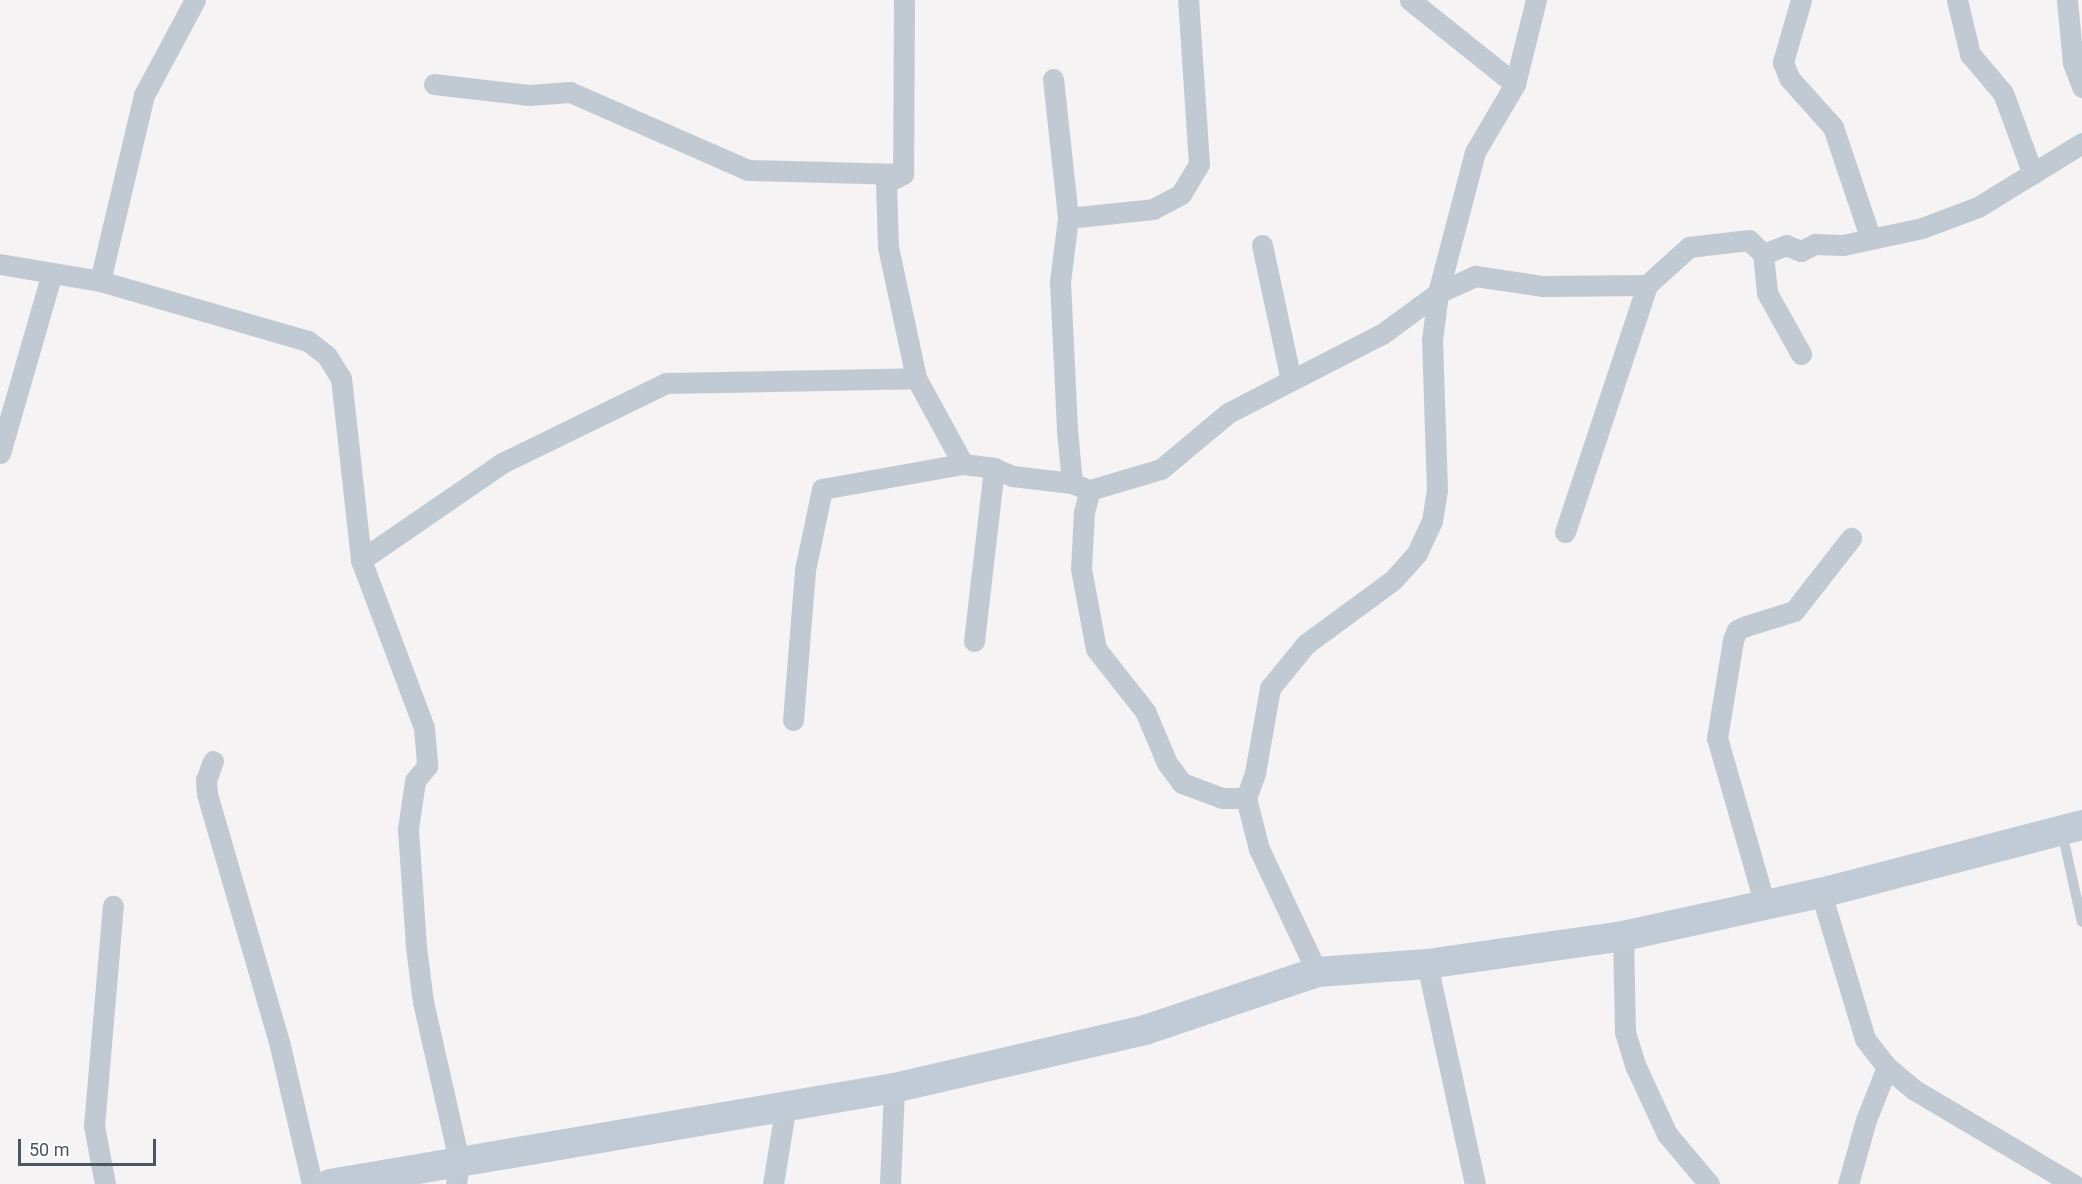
<!DOCTYPE html>
<html>
<head>
<meta charset="utf-8">
<style>
  body { margin:0 }
  #map { position:relative; width:2082px; height:1184px; overflow:hidden; background:#f5f3f3; font-family:Roboto,sans-serif }
  div>[style] { position:absolute }
  .lane>* { height:10px; margin:-5px; padding:0 5px; transform-origin:5px; border-radius:5px; background:#c1cad2 }
  .street>* { height:21px; margin:-10.5px; padding:0 10.5px; transform-origin:10.5px; border-radius:10.5px; background:#c1cad2 }
  .secondary>* { height:30px; margin:-15px; padding:0 15px; transform-origin:15px; border-radius:15px; background:#c1cbd6 }
  span { translate:-50% -50%; white-space:nowrap; text-align:center; line-height:1.15; -webkit-text-stroke:5px #fff; paint-order:stroke }
  .scale { position:absolute; left:18px; top:1139px; width:138px; height:27px; box-sizing:border-box; border:3px solid #4a5661; border-top:0; padding-left:8px; font-size:18px; line-height:21px; white-space:nowrap; color:#4a5661; -webkit-text-stroke:4px #fff; paint-order:stroke }
</style>
</head>
<body>
<div id="map">
  <div class="lane">
    <div style="left:2062px;top:832px;width:92px;rotate:77.5deg"></div>
  </div>
  <div class="street">
    <div style="left:904px;top:0;width:174px;rotate:90.3deg"></div>
    <div style="left:903px;top:174px;width:19px;rotate:152deg"></div>
    <div style="left:886px;top:183px;width:64px;rotate:88.2deg"></div>
    <div style="left:888px;top:247px;width:134px;rotate:77.9deg"></div>
    <div style="left:916px;top:378px;width:98px;rotate:61.3deg"></div>
    <div style="left:963px;top:464px;width:31px;rotate:7deg"></div>
    <div style="left:994px;top:468px;width:20px;rotate:24deg"></div>
    <div style="left:1012px;top:476px;width:60px;rotate:6.7deg"></div>
    <div style="left:1410px;top:0;width:134px;rotate:38.7deg"></div>
    <div style="left:1801px;top:0;width:65px;rotate:106.2deg"></div>
    <div style="left:1783px;top:62px;width:17px;rotate:69deg"></div>
    <div style="left:1789px;top:78px;width:66px;rotate:48.1deg"></div>
    <div style="left:1833px;top:127px;width:116px;rotate:71.4deg"></div>
    <div style="left:1957px;top:0;width:56px;rotate:76.5deg"></div>
    <div style="left:1970px;top:54px;width:51px;rotate:49.8deg"></div>
    <div style="left:2003px;top:93px;width:86px;rotate:69.7deg"></div>
    <div style="left:2067px;top:0;width:63px;rotate:84.6deg"></div>
    <div style="left:2073px;top:63px;width:26px;rotate:69deg"></div>
    <div style="left:1053px;top:79px;width:140px;rotate:83.8deg"></div>
    <div style="left:1068px;top:218px;width:64px;rotate:97.2deg"></div>
    <div style="left:1060px;top:281px;width:149px;rotate:87.3deg"></div>
    <div style="left:1067px;top:430px;width:53px;rotate:84.6deg"></div>
    <div style="left:1072px;top:483px;width:13px;rotate:23deg"></div>
    <div style="left:434px;top:84px;width:96px;rotate:6.6deg"></div>
    <div style="left:529px;top:95px;width:41px;rotate:-4.2deg"></div>
    <div style="left:570px;top:92px;width:194px;rotate:23.7deg"></div>
    <div style="left:748px;top:170px;width:154px;rotate:1.5deg"></div>
    <div style="left:1068px;top:218px;width:85px;rotate:-6deg"></div>
    <div style="left:1153px;top:209px;width:32px;rotate:-28deg"></div>
    <div style="left:1181px;top:194px;width:35px;rotate:-59deg"></div>
    <div style="left:1199px;top:164px;width:164px;rotate:-93.8deg"></div>
    <div style="left:1262px;top:245px;width:138px;rotate:77.9deg"></div>
    <div style="left:1763px;top:254px;width:39px;rotate:84deg"></div>
    <div style="left:1767px;top:293px;width:70px;rotate:60.9deg"></div>
    <div style="left:0;top:264px;width:101px;rotate:9.6deg"></div>
    <div style="left:100px;top:281px;width:216px;rotate:16.1deg"></div>
    <div style="left:308px;top:341px;width:24px;rotate:38deg"></div>
    <div style="left:327px;top:356px;width:26px;rotate:58deg"></div>
    <div style="left:341px;top:378px;width:183px;rotate:83.7deg"></div>
    <div style="left:361px;top:560px;width:179px;rotate:69.4deg"></div>
    <div style="left:424px;top:728px;width:38px;rotate:85deg"></div>
    <div style="left:427px;top:766px;width:19px;rotate:129deg"></div>
    <div style="left:415px;top:781px;width:49px;rotate:98.3deg"></div>
    <div style="left:408px;top:829px;width:118px;rotate:86.1deg"></div>
    <div style="left:416px;top:947px;width:55px;rotate:82.7deg"></div>
    <div style="left:423px;top:1002px;width:162px;rotate:77.2deg"></div>
    <div style="left:459px;top:1160px;width:24px;rotate:97deg"></div>
    <div style="left:100px;top:281px;width:191px;rotate:-76.7deg"></div>
    <div style="left:144px;top:95px;width:108px;rotate:-61.8deg"></div>
    <div style="left:0;top:453px;width:187px;rotate:-73.9deg"></div>
    <div style="left:1565px;top:532px;width:260px;rotate:-71.6deg"></div>
    <div style="left:361px;top:560px;width:171px;rotate:-34.5deg"></div>
    <div style="left:502px;top:463px;width:182px;rotate:-26deg"></div>
    <div style="left:666px;top:383px;width:250px;rotate:-1.1deg"></div>
    <div style="left:974px;top:641px;width:174px;rotate:-83.4deg"></div>
    <div style="left:793px;top:720px;width:150px;rotate:-85.4deg"></div>
    <div style="left:805px;top:570px;width:83px;rotate:-78.1deg"></div>
    <div style="left:822px;top:489px;width:143px;rotate:-10.1deg"></div>
    <div style="left:213px;top:761px;width:20px;rotate:110deg"></div>
    <div style="left:206px;top:780px;width:14px;rotate:86deg"></div>
    <div style="left:207px;top:794px;width:262px;rotate:73.8deg"></div>
    <div style="left:280px;top:1046px;width:142px;rotate:76.9deg"></div>
    <div style="left:1246px;top:798px;width:24px;rotate:180deg"></div>
    <div style="left:1222px;top:798px;width:43px;rotate:-159.4deg"></div>
    <div style="left:1182px;top:783px;width:25px;rotate:-127deg"></div>
    <div style="left:1167px;top:763px;width:56px;rotate:-112.9deg"></div>
    <div style="left:1145px;top:711px;width:79px;rotate:-128.3deg"></div>
    <div style="left:1096px;top:649px;width:81px;rotate:-100.6deg"></div>
    <div style="left:1081px;top:569px;width:57px;rotate:-87deg"></div>
    <div style="left:1084px;top:512px;width:23px;rotate:-75deg"></div>
    <div style="left:1090px;top:490px;width:74px;rotate:-16.5deg"></div>
    <div style="left:1161px;top:469px;width:87px;rotate:-39.9deg"></div>
    <div style="left:1228px;top:413px;width:173px;rotate:-27.2deg"></div>
    <div style="left:1382px;top:334px;width:69px;rotate:-36.2deg"></div>
    <div style="left:1438px;top:293px;width:41px;rotate:-24.7deg"></div>
    <div style="left:1475px;top:276px;width:69px;rotate:8.4deg"></div>
    <div style="left:1543px;top:286px;width:104px;rotate:-0.6deg"></div>
    <div style="left:1647px;top:285px;width:57px;rotate:-42.1deg"></div>
    <div style="left:1689px;top:247px;width:60px;rotate:-6.7deg"></div>
    <div style="left:1749px;top:240px;width:20px;rotate:45deg"></div>
    <div style="left:1763px;top:254px;width:25px;rotate:-21deg"></div>
    <div style="left:1786px;top:245px;width:16px;rotate:22deg"></div>
    <div style="left:1801px;top:251px;width:16px;rotate:-27deg"></div>
    <div style="left:1815px;top:244px;width:28px;rotate:2deg"></div>
    <div style="left:1843px;top:245px;width:81px;rotate:-12.1deg"></div>
    <div style="left:1922px;top:228px;width:60px;rotate:-20.6deg"></div>
    <div style="left:1978px;top:207px;width:122px;rotate:-31.6deg"></div>
    <div style="left:1821px;top:893px;width:152px;rotate:73.2deg"></div>
    <div style="left:1865px;top:1039px;width:36px;rotate:52deg"></div>
    <div style="left:1887px;top:1067px;width:34px;rotate:40deg"></div>
    <div style="left:1913px;top:1089px;width:186px;rotate:30.7deg"></div>
    <div style="left:1765px;top:905px;width:174px;rotate:-106deg"></div>
    <div style="left:1717px;top:738px;width:99px;rotate:-80.7deg"></div>
    <div style="left:1733px;top:640px;width:11px;rotate:-68deg"></div>
    <div style="left:1737px;top:630px;width:10px;rotate:-24deg"></div>
    <div style="left:1746px;top:626px;width:50px;rotate:-17.4deg"></div>
    <div style="left:1794px;top:611px;width:93px;rotate:-52deg"></div>
    <div style="left:1623px;top:936px;width:96px;rotate:88.8deg"></div>
    <div style="left:1625px;top:1032px;width:37px;rotate:73deg"></div>
    <div style="left:1636px;top:1067px;width:74px;rotate:65.2deg"></div>
    <div style="left:1667px;top:1134px;width:65px;rotate:50deg"></div>
    <div style="left:1427px;top:964px;width:225px;rotate:77.7deg"></div>
    <div style="left:1317px;top:972px;width:136px;rotate:-115.2deg"></div>
    <div style="left:1259px;top:849px;width:53px;rotate:-104.3deg"></div>
    <div style="left:1246px;top:798px;width:27px;rotate:-70deg"></div>
    <div style="left:1255px;top:773px;width:86px;rotate:-80deg"></div>
    <div style="left:1270px;top:688px;width:57px;rotate:-50.7deg"></div>
    <div style="left:1306px;top:644px;width:108px;rotate:-36.3deg"></div>
    <div style="left:1393px;top:580px;width:36px;rotate:-48deg"></div>
    <div style="left:1417px;top:553px;width:35px;rotate:-65deg"></div>
    <div style="left:1432px;top:521px;width:31px;rotate:-81deg"></div>
    <div style="left:1437px;top:490px;width:150px;rotate:-91.9deg"></div>
    <div style="left:1432px;top:340px;width:47px;rotate:-82.7deg"></div>
    <div style="left:1438px;top:293px;width:146px;rotate:-75.3deg"></div>
    <div style="left:1475px;top:152px;width:79px;rotate:-59.5deg"></div>
    <div style="left:1515px;top:84px;width:87px;rotate:-76deg"></div>
    <div style="left:105px;top:1184px;width:59px;rotate:-100.7deg"></div>
    <div style="left:94px;top:1126px;width:221px;rotate:-85.1deg"></div>
    <div style="left:773px;top:1184px;width:80px;rotate:-80.7deg"></div>
    <div style="left:890px;top:1184px;width:96px;rotate:-87.6deg"></div>
    <div style="left:1848px;top:1184px;width:66px;rotate:-74.3deg"></div>
    <div style="left:1866px;top:1120px;width:57px;rotate:-68.4deg"></div>
  </div>
  <div class="secondary">
    <div style="left:330px;top:1184px;width:572px;rotate:-9.66deg"></div>
    <div style="left:894px;top:1088px;width:258px;rotate:-13deg"></div>
    <div style="left:1145px;top:1030px;width:182px;rotate:-18.6deg"></div>
    <div style="left:1317px;top:972px;width:110px;rotate:-4.2deg"></div>
    <div style="left:1427px;top:964px;width:198px;rotate:-8.1deg"></div>
    <div style="left:1623px;top:936px;width:203px;rotate:-12.3deg"></div>
    <div style="left:1821px;top:893px;width:270px;rotate:-14.6deg"></div>
  </div>
  <div class="scale">50 m</div>
</div>
</body>
</html>
